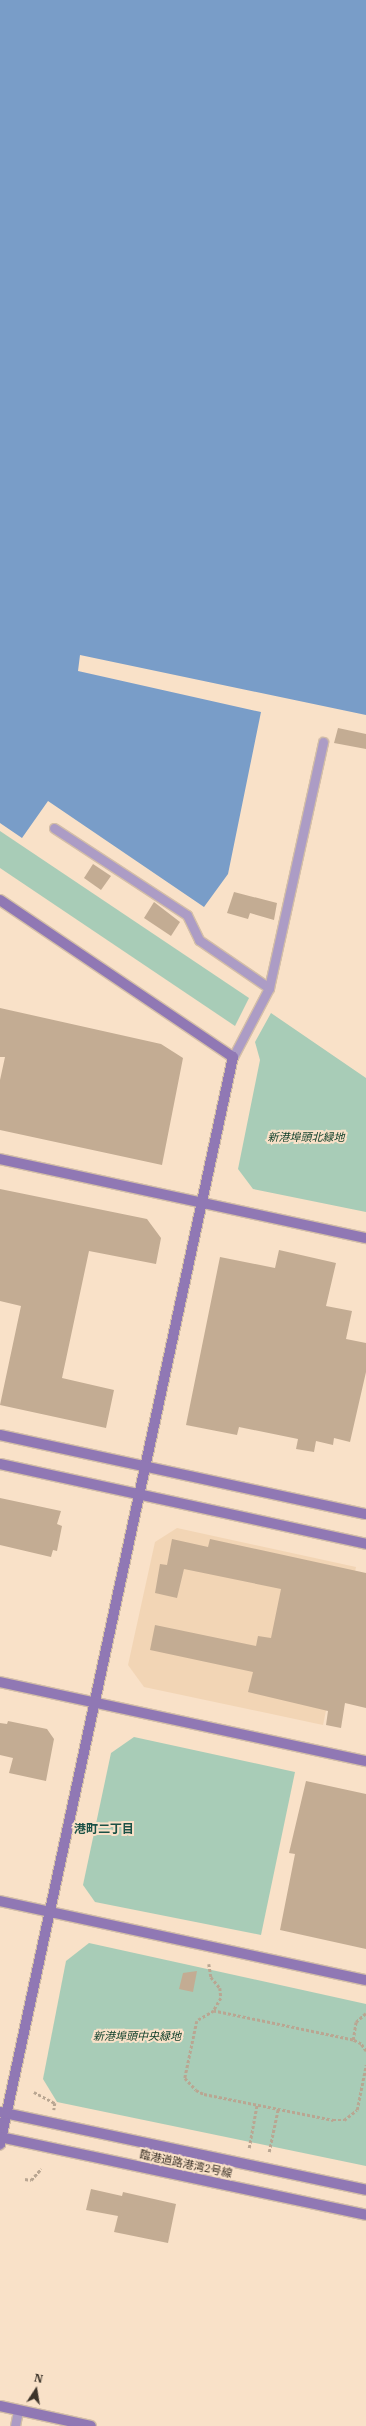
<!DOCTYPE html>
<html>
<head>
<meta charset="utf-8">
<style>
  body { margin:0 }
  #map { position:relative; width:366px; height:2426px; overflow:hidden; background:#f9e1c8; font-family:"IBM Plex Serif","Noto Sans JP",serif }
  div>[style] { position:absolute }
  .built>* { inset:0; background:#f2d5b5 }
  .green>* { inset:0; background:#a8ccb7 }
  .water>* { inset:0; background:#799dc8 }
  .building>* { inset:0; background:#c3ac93 }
  .path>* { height:2.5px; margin-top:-1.25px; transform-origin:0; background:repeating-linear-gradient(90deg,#b9a692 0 3px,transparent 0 5px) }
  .roads { filter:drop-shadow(1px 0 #d3bea8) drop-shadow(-1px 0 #d3bea8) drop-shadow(0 1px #d3bea8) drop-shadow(0 -1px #d3bea8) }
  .lane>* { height:9px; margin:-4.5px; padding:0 4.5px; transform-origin:4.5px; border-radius:4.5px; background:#ac9cc5 }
  .secondary>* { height:10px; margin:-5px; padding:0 5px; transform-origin:5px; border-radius:5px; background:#9078b4 }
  span { translate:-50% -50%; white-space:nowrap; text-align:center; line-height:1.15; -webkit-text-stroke:4px #f9e1c8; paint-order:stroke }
  .park-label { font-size:11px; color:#0b3c27; font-style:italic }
  .street-label { font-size:11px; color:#3d342a }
  .neighbourhood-label { font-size:12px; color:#1a5146; font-weight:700 }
  .north { position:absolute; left:16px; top:2370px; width:40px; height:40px; -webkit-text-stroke:3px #f9e1c8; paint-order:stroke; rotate:12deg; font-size:11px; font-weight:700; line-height:16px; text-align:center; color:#3d342a }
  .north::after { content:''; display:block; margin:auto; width:14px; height:18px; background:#3d342a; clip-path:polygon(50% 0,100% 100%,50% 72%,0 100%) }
</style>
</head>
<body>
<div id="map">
  <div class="built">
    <div style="clip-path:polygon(177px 1528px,356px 1567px,323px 1725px,144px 1687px,128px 1665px,155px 1542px)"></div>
  </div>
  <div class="green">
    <div style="clip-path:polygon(0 831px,249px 998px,235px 1026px,0 868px)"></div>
    <div style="clip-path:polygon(271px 1013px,366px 1078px,366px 1212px,253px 1189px,238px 1169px,260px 1060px,255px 1042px)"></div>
    <div style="clip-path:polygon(134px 1737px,295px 1772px,261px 1935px,95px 1902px,83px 1885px,111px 1753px)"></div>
    <div style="clip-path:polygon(89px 1943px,366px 2004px,366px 2166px,57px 2102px,43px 2079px,66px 1961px)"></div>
  </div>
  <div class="water">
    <div style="clip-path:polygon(0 0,366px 0,366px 715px,80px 655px,78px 671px,261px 712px,228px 874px,204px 907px,48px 801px,22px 838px,0 823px)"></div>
  </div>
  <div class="building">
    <div style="clip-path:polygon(338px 728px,366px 734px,366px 749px,334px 743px)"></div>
    <div style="clip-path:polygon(93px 864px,111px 876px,101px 890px,84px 878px)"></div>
    <div style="clip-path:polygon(234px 892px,277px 903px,274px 920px,250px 913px,248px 919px,227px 913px)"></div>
    <div style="clip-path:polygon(154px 902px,180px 922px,171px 936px,144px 918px)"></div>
    <div style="clip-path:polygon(0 1008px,161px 1044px,183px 1058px,162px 1165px,0 1130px,0 1080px,5px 1057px,0 1057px)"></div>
    <div style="clip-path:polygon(0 1189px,147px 1219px,161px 1238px,156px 1264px,89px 1251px,62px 1378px,114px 1390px,106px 1428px,0 1405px,21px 1306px,0 1301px)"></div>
    <div style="clip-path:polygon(279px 1250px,336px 1263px,326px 1306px,352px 1311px,346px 1339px,366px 1343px,366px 1372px,350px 1442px,334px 1438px,333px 1445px,316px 1441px,314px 1452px,296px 1449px,298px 1439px,239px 1427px,237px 1435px,186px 1425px,220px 1257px,275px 1268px)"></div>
    <div style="clip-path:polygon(0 1498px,61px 1511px,57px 1524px,62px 1526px,57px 1551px,53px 1550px,51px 1557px,0 1545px)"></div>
    <div style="clip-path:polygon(172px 1539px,208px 1547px,210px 1539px,366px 1573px,366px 1708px,345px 1703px,341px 1728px,326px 1725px,328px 1711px,248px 1692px,253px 1672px,150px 1650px,155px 1625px,256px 1646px,258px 1636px,271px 1638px,281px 1589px,184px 1569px,177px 1598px,155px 1593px,160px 1564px,167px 1565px)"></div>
    <div style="clip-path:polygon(8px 1721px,47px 1729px,54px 1739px,46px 1781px,9px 1773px,13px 1758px,0 1755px,0 1723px,7px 1724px)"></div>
    <div style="clip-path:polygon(306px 1781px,366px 1794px,366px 1949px,280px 1930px,295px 1854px,289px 1853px)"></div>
    <div style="clip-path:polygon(197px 1971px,193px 1992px,179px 1989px,183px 1973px)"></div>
    <div style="clip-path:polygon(91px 2189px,122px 2196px,123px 2192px,176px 2204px,168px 2243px,114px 2232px,118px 2216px,86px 2210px)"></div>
  </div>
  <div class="path">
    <div style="left:209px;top:1964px;width:13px;rotate:81deg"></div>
    <div style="left:211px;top:1977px;width:14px;rotate:51deg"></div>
    <div style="left:220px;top:1988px;width:10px;rotate:84deg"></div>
    <div style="left:221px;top:1998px;width:14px;rotate:120deg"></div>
    <div style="left:353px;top:2040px;width:18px;rotate:-81deg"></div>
    <div style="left:356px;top:2022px;width:13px;rotate:-42deg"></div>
    <div style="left:366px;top:2051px;width:9px;rotate:-126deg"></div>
    <div style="left:361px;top:2044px;width:9px;rotate:-153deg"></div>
    <div style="left:353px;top:2040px;width:142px;rotate:-168.2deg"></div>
    <div style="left:214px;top:2011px;width:20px;rotate:150deg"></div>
    <div style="left:197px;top:2021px;width:58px;rotate:101.9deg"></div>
    <div style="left:185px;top:2078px;width:16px;rotate:47deg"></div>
    <div style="left:196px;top:2090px;width:9px;rotate:27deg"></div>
    <div style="left:204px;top:2094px;width:132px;rotate:11.4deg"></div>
    <div style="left:333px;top:2120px;width:11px"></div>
    <div style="left:344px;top:2120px;width:16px;rotate:-38deg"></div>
    <div style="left:357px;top:2110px;width:46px;rotate:-78.7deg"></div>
    <div style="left:34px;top:2092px;width:24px;rotate:28deg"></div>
    <div style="left:55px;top:2103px;width:7px;rotate:98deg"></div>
    <div style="left:249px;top:2148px;width:45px;rotate:-79.7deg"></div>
    <div style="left:269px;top:2152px;width:44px;rotate:-78.2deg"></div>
    <div style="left:25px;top:2179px;width:6px;rotate:9deg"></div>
    <div style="left:31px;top:2180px;width:15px;rotate:-48deg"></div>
  </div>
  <div class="roads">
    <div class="lane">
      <div style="left:54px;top:828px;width:159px;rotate:33.2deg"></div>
      <div style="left:187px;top:915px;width:28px;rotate:64deg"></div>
      <div style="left:199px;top:940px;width:85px;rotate:34.4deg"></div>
      <div style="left:233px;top:1057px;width:78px;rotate:-62.4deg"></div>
      <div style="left:269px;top:988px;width:252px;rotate:-77.6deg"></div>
      <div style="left:15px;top:2426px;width:16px;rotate:-79deg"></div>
    </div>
    <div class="secondary">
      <div style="left:0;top:900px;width:281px;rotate:34deg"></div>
      <div style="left:233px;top:1057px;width:1112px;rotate:102.1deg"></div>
      <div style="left:0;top:1159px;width:374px;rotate:12.2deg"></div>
      <div style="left:0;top:1435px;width:374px;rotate:12.2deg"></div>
      <div style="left:0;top:1464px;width:375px;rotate:12.3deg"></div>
      <div style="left:0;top:1682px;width:374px;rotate:12.2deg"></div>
      <div style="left:0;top:1901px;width:374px;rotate:12.2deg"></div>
      <div style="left:0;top:2112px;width:374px;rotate:12deg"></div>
      <div style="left:0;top:2137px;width:374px;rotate:12deg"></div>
      <div style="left:0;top:2406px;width:93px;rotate:12.4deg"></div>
    </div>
  </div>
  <div class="park-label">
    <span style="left:306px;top:1137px">新港埠頭北緑地</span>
    <span style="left:137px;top:2036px">新港埠頭中央緑地</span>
  </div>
  <div class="street-label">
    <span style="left:186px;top:2164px;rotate:12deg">臨港道路港湾2号線</span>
  </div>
  <div class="neighbourhood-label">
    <span style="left:104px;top:1829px">港町二丁目</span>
  </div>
  <div class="north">N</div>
</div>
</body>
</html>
